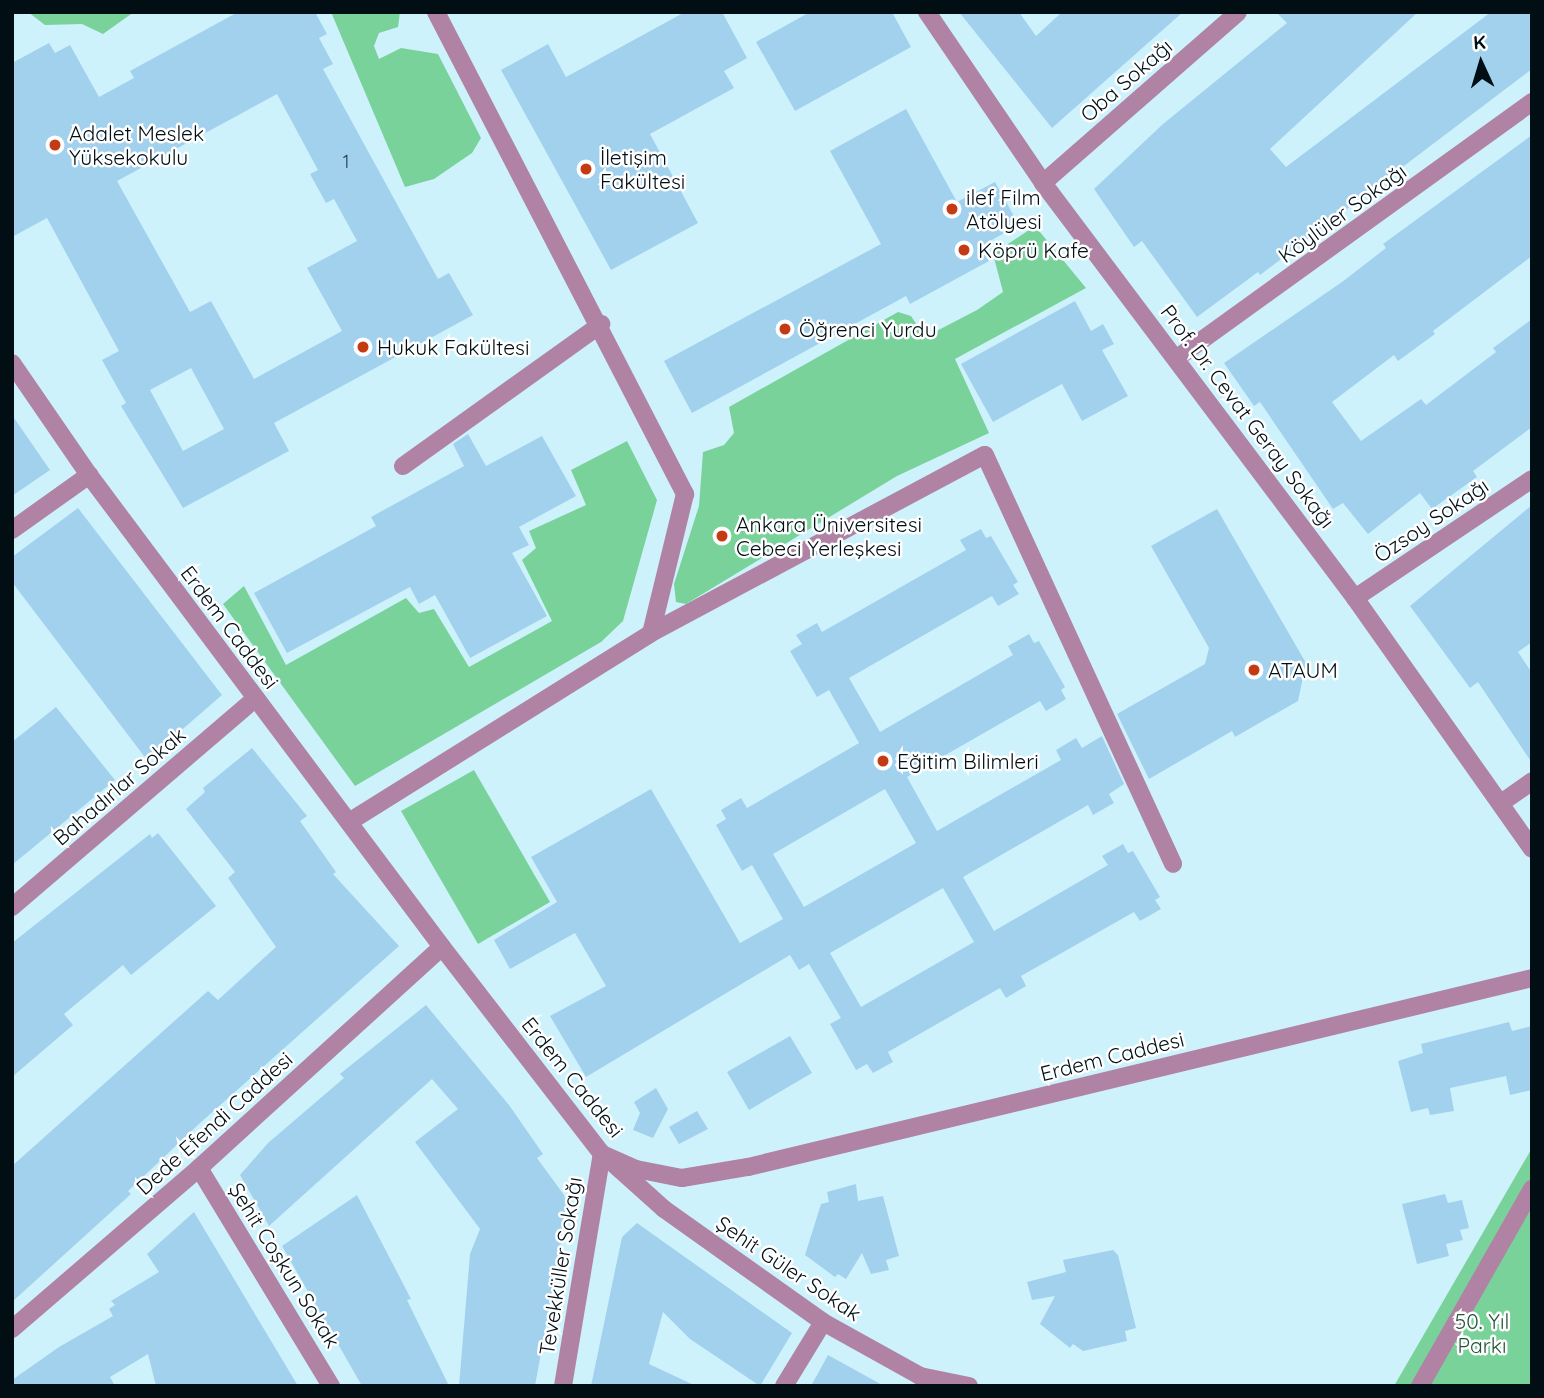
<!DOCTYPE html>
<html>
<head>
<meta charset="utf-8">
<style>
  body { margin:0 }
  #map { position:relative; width:1544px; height:1398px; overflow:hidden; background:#cdf2fc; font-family:Quicksand,sans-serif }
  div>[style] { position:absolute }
  .green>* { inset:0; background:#7ad29b }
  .building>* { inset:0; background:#a2d1ee }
  .minor>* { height:18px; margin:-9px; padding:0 9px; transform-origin:9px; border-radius:9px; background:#b083a5 }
  .dots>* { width:19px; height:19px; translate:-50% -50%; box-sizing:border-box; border:4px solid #fff; border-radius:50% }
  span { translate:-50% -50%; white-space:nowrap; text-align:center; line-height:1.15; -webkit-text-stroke:5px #fff; paint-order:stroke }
  .number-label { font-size:18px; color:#29404a }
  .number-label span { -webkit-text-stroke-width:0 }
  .street-label { font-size:21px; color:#010f14 }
  .poi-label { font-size:21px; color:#010f14 }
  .left { translate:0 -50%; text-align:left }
  .park-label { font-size:21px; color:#215537 }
  .frame { position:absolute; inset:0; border:14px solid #010f14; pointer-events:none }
  .north { position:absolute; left:1446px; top:28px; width:70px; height:70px; -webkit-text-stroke:5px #fff; paint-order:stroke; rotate:356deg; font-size:19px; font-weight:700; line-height:28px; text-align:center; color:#010f14 }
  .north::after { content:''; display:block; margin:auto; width:24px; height:32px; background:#010f14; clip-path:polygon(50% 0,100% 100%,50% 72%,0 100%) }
</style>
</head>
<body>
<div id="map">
  <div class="green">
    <div style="clip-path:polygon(28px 12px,134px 12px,103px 34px,82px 24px,45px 25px)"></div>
    <div style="clip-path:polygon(331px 12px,400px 12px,398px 27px,379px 33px,374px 46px,379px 59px,401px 48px,438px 54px,481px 138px,472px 153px,434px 179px,405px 187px)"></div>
    <div style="clip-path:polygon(1035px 226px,1086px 288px,955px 359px,989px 433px,897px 476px,686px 604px,676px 602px,674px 584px,699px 506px,703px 452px,724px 445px,734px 433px,729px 407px,898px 312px,911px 316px,925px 337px,977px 310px,1003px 292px,993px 254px)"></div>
    <div style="clip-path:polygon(627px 441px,657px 500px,623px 621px,601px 642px,355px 786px,223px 604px,244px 586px,286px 665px,406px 598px,419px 613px,434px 609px,469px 667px,552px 621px,522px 560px,536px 548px,529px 531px,586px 505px,571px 470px)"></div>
    <div style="clip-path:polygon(474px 770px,550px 902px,478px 944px,401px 811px)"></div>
    <div style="clip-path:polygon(1532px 1148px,1532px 1386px,1394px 1386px)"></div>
  </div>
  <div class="building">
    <div style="clip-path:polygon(evenodd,238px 12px,315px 12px,327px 34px,319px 38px,333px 64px,323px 69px,438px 279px,449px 273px,473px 315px,274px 423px,289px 451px,183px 508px,121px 406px,126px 403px,102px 360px,119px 351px,47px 218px,12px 237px,12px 63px,49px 43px,55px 53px,70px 45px,99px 97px,134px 78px,130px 71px,238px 12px,277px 94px,318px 170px,310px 174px,326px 203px,334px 199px,357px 241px,307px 268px,342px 331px,254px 379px,211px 301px,190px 312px,117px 181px,277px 94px,238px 12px,191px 368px,224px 429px,183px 451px,150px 390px,191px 368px)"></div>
    <div style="clip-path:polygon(685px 12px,722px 12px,747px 58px,724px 71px,734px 88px,650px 134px,698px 223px,611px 270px,501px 70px,548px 44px,566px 77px)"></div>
    <div style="clip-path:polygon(810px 12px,892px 12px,911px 47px,795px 111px,756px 42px)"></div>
    <div style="clip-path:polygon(959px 12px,1019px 12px,1036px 36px,1062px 12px,1183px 12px,1052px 128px)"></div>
    <div style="clip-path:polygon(1276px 12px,1418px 12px,1270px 149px,1286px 167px,1491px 12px,1532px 12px,1532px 69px,1260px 275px,1258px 272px,1197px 317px,1142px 241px,1134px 247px,1094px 189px,1163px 124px,1287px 23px)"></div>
    <div style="clip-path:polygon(906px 109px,957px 202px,995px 182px,1019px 225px,981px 246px,989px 261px,910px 304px,906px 296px,692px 413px,664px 361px,881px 244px,830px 151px)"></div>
    <div style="clip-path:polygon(1532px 135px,1532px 256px,1433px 331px,1435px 334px,1398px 361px,1394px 355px,1332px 402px,1361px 441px,1421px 399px,1426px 405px,1496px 352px,1493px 348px,1532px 319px,1532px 427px,1473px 471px,1477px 477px,1432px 509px,1420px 493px,1368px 534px,1343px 503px,1333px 509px,1260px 402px,1254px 406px,1224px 363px,1342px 282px,1386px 248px,1383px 244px)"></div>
    <div style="clip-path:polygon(1075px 301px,1091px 331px,1103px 324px,1114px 344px,1102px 350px,1128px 396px,1082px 421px,1062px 384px,993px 422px,961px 364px)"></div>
    <div style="clip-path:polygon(12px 415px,50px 470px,12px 496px)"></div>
    <div style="clip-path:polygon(468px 434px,486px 466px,542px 436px,576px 496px,519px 527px,529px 545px,512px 553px,547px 616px,470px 658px,435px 595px,419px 604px,410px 587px,287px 653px,254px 593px,376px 526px,371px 517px,464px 466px,453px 444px)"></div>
    <div style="clip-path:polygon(1532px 505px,1532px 642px,1518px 652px,1532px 673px,1532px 763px,1478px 682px,1470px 688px,1410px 606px)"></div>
    <div style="clip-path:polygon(78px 508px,222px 695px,147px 760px,12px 582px,12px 557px)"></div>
    <div style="clip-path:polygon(1217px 509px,1306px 663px,1298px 701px,1235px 737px,1232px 731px,1149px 779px,1117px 714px,1205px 664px,1209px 648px,1151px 546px)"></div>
    <div style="clip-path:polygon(evenodd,981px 529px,986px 538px,991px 536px,1018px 582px,1013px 585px,1019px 594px,998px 606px,992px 596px,849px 678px,880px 732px,1013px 655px,1008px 646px,1029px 634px,1034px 643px,1039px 641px,1065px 687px,1061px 690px,1066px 699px,1046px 711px,1040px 701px,907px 777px,937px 831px,1061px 760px,1056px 750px,1076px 738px,1082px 748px,1102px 736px,1124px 784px,1109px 794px,1114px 803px,1093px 815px,1088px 805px,963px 877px,994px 931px,1108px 865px,1102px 856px,1123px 844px,1128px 853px,1133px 851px,1160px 897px,1155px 900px,1161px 909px,1140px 921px,1134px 912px,1021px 976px,1026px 986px,1006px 998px,1000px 988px,888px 1052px,893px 1062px,873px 1073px,867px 1064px,856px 1070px,830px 1024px,841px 1018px,809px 964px,799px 970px,790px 955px,586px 1077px,550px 1016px,606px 986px,575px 933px,510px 969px,494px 940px,557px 902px,531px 857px,651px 789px,740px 943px,783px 919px,752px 865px,742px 871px,716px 825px,726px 819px,721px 810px,741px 798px,747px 808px,859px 743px,829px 690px,817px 697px,790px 651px,802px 644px,796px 635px,817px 623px,822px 632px,966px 550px,960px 540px,981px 529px,885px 789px,916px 843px,804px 907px,773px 854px,885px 789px,981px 529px,943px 888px,974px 942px,861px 1007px,830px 953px,943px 888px)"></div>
    <div style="clip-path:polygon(56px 707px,115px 780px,12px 865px,12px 742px)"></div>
    <div style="clip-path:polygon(252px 748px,307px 816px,300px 821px,336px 872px,333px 874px,399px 946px,199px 1124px,128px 1191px,131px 1194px,12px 1302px,12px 1166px,208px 991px,218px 1000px,276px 947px,228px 878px,235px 872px,186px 809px,205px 792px,203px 788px)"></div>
    <div style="clip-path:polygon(158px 833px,216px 906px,131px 975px,123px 965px,64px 1014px,73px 1025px,12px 1077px,12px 943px,150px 834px,152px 838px)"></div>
    <div style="clip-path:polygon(426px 1005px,509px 1105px,543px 1154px,537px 1158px,564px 1195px,567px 1209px,535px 1386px,459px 1386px,470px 1254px,480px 1229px,415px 1142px,458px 1109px,432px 1079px,269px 1226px,240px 1175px,268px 1143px,344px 1078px,340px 1074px)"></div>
    <div style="clip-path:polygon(1509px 1022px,1512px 1031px,1532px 1026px,1532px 1090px,1510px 1095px,1506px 1076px,1450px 1088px,1454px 1111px,1430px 1115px,1428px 1108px,1411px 1112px,1398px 1061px,1423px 1053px,1421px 1044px)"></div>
    <div style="clip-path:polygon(790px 1036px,812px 1073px,749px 1110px,727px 1072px)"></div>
    <div style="clip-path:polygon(656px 1088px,668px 1109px,653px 1138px,633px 1130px,640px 1113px,634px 1102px)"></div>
    <div style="clip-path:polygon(697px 1111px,708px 1129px,679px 1144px,669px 1127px)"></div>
    <div style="clip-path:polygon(856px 1184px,858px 1201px,883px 1196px,899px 1256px,886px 1260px,889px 1270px,871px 1274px,862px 1253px,846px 1279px,838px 1274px,835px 1277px,805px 1255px,821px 1204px,829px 1202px,827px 1192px)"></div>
    <div style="clip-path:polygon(1445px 1194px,1448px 1203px,1462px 1200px,1469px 1228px,1460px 1230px,1463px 1240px,1446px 1244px,1449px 1256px,1417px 1264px,1402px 1204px)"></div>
    <div style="clip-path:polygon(357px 1195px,411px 1299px,407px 1300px,449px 1386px,362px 1386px,282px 1246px)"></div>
    <div style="clip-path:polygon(194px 1212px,298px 1386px,156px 1386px,148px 1354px,110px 1377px,115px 1386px,12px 1386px,12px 1380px,59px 1347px,113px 1316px,109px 1309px,115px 1305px,111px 1301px,159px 1272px,147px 1254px)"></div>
    <div style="clip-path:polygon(637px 1223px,792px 1333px,760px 1386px,690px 1339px,663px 1312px,649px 1364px,696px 1386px,591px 1386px,622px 1237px)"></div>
    <div style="clip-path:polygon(1113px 1250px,1118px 1255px,1136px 1328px,1125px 1331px,1127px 1341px,1083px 1351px,1073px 1344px,1070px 1348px,1040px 1324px,1055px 1296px,1032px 1300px,1027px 1282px,1066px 1272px,1063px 1260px)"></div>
    <div style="clip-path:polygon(828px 1355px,884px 1386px,811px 1386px)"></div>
  </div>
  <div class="minor">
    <div style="left:436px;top:12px;width:543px;rotate:62.68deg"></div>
    <div style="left:685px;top:494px;width:143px;rotate:103.7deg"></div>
    <div style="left:927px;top:12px;width:207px;rotate:55.8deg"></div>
    <div style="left:1043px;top:183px;width:519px;rotate:53.06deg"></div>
    <div style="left:1355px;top:598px;width:307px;rotate:54.8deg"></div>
    <div style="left:1043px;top:183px;width:259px;rotate:-41.2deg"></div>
    <div style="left:1177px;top:358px;width:438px;rotate:-35.8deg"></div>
    <div style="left:12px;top:363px;width:136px;rotate:55.5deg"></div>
    <div style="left:89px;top:475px;width:589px;rotate:53.21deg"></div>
    <div style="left:442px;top:947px;width:262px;rotate:52.3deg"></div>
    <div style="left:602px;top:1154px;width:37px;rotate:24deg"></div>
    <div style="left:636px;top:1169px;width:47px;rotate:11.1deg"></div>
    <div style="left:682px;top:1178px;width:67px;rotate:-9.5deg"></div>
    <div style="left:748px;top:1167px;width:806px;rotate:-13.55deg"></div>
    <div style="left:403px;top:466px;width:244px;rotate:-35.6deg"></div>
    <div style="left:12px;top:530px;width:95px;rotate:-35.5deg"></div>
    <div style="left:1355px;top:598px;width:213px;rotate:-33.9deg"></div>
    <div style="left:1501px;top:803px;width:38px;rotate:-35deg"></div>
    <div style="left:349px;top:822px;width:356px;rotate:-32deg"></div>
    <div style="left:651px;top:633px;width:378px;rotate:-28.1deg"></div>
    <div style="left:985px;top:455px;width:450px;rotate:65.3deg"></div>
    <div style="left:12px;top:907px;width:320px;rotate:-40.6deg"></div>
    <div style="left:615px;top:1165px;width:66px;rotate:41.9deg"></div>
    <div style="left:664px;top:1209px;width:195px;rotate:35.4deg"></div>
    <div style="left:823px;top:1322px;width:111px;rotate:29.1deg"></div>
    <div style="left:920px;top:1376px;width:50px;rotate:11.5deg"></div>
    <div style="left:199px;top:1168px;width:255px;rotate:58.8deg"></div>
    <div style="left:12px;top:1329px;width:247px;rotate:-40.7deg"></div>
    <div style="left:199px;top:1168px;width:328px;rotate:-42.3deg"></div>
    <div style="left:563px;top:1386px;width:235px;rotate:-80.5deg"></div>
    <div style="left:784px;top:1386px;width:75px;rotate:-58.6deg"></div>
    <div style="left:1420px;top:1386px;width:227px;rotate:-60.4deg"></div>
  </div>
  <div class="dots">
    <div style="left:55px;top:145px;background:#c43b13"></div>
    <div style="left:586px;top:169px;background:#c43b13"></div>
    <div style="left:952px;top:209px;background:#c43b13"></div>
    <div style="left:964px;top:250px;background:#c43b13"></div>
    <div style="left:785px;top:329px;background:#c43b13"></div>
    <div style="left:363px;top:347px;background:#c43b13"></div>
    <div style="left:722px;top:536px;background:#c43b13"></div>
    <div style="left:1254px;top:670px;background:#c43b13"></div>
    <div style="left:883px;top:761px;background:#c43b13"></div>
  </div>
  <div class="number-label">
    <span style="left:346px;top:162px">1</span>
  </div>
  <div class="street-label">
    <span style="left:1126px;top:80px;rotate:-41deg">Oba Sokağı</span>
    <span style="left:1342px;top:213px;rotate:-36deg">Köylüler Sokağı</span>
    <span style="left:1248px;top:416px;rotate:53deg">Prof. Dr. Cevat Geray Sokağı</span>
    <span style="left:1431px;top:520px;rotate:-34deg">Özsoy Sokağı</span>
    <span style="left:230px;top:627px;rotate:53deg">Erdem Caddesi</span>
    <span style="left:119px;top:786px;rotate:-41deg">Bahadırlar Sokak</span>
    <span style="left:1112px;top:1056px;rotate:-14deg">Erdem Caddesi</span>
    <span style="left:573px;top:1077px;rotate:51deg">Erdem Caddesi</span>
    <span style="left:214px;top:1123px;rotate:-42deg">Dede Efendi Caddesi</span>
    <span style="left:285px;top:1265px;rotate:58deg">Şehit Coşkun Sokak</span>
    <span style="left:560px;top:1266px;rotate:-81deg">Tevekküller Sokağı</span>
    <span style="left:789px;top:1268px;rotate:34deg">Şehit Güler Sokak</span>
  </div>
  <div class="poi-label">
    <span class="left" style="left:69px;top:145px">Adalet Meslek<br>Yüksekokulu</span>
    <span class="left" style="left:600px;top:169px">İletişim<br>Fakültesi</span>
    <span class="left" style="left:966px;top:209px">ilef Film<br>Atölyesi</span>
    <span class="left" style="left:978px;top:250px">Köprü Kafe</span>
    <span class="left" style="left:799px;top:329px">Öğrenci Yurdu</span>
    <span class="left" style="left:377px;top:347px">Hukuk Fakültesi</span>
    <span class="left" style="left:736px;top:536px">Ankara Üniversitesi<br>Cebeci Yerleşkesi</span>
    <span class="left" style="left:1268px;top:670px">ATAUM</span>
    <span class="left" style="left:897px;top:761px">Eğitim Bilimleri</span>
  </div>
  <div class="park-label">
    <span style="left:1482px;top:1333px">50. Yıl<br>Parkı</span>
  </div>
  <div class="frame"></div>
  <div class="north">K</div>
</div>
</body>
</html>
